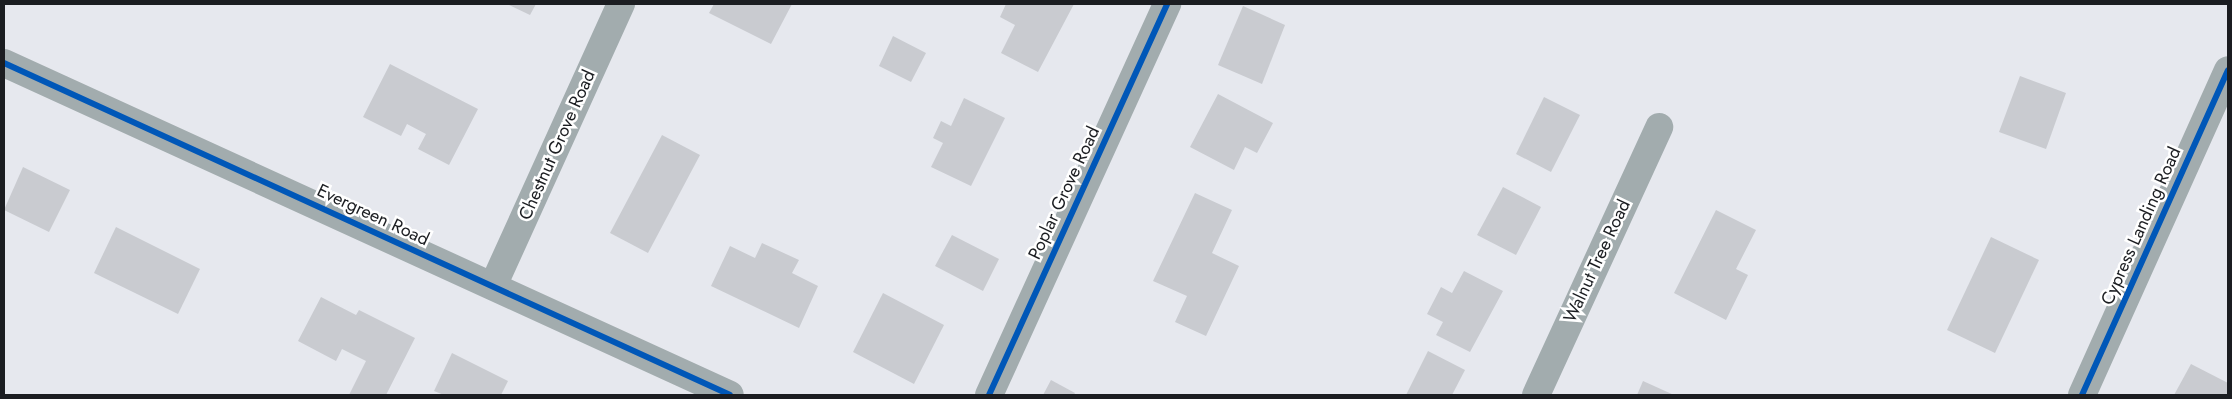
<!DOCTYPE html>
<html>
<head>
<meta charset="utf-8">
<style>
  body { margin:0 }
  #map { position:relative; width:2232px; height:399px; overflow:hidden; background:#e6e8ee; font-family:Jost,sans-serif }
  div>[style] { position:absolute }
  .building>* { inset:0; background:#c9cbd0 }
  .minor>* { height:28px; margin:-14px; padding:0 14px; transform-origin:14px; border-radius:14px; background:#a2acae }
  .cycleway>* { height:6px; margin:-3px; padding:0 3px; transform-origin:3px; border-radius:3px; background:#0057b8 }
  span { translate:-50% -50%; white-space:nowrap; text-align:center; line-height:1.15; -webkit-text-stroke:5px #fff; paint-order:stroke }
  .street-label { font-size:18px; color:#1b1d21 }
  .frame { position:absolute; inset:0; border:5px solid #1b1d21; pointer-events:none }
</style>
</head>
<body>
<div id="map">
  <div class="building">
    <div style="clip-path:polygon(507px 4px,536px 4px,530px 15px)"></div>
    <div style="clip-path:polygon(714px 4px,792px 4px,771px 44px,709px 13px)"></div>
    <div style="clip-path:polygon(1006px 4px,1074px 4px,1038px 72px,1001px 53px,1015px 25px,1000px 17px)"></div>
    <div style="clip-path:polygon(1243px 6px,1285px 25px,1262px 84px,1218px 65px)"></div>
    <div style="clip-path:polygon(893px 36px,926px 53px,911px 82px,879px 66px)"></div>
    <div style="clip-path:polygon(390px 64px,478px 109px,449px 165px,418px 149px,426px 134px,407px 124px,401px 136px,363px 117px)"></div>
    <div style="clip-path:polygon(2020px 76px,2066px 93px,2046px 149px,1999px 132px)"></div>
    <div style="clip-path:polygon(1218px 94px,1273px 123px,1257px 153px,1245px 147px,1234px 170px,1190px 147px)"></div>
    <div style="clip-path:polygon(1544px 97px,1580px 115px,1551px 172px,1516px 154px)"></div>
    <div style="clip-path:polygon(964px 98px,1005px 118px,971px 186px,931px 167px,943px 143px,933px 138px,941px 121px,951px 126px)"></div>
    <div style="clip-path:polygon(662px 135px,700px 155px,648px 253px,610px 233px)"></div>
    <div style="clip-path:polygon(23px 167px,70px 190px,49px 232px,4px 210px)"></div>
    <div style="clip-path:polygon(1503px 187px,1541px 207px,1516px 255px,1477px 235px)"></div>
    <div style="clip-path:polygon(1195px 193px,1232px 210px,1212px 253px,1239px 266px,1206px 336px,1175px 322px,1187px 296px,1153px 281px)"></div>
    <div style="clip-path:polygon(1716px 210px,1756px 230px,1736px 269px,1748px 275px,1726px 320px,1674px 293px)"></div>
    <div style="clip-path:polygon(116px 227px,200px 269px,178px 314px,94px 273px)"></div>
    <div style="clip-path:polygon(952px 235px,999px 259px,983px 291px,935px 266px)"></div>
    <div style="clip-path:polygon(1991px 237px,2039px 260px,1995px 353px,1947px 330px)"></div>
    <div style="clip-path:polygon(762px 243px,799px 260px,792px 273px,818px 286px,799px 328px,711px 286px,730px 246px,755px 258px)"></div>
    <div style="clip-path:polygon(1464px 271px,1503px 291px,1470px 352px,1436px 335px,1443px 322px,1427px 314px,1441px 287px,1452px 293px)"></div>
    <div style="clip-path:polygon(883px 293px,944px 325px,914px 384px,853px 352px)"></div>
    <div style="clip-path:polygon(321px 297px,356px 315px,359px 310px,415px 338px,386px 395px,349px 395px,366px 361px,342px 349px,336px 361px,298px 341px)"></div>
    <div style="clip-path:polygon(1428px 351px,1465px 370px,1452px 395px,1406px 395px)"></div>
    <div style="clip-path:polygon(452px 353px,508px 381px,501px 395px,444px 395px,434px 391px)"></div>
    <div style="clip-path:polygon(2191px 364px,2228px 383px,2228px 395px,2174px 395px)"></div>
    <div style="clip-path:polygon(1051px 380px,1075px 393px,1074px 395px,1043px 395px)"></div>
    <div style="clip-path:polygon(1643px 381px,1674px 395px,1637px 395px)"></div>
  </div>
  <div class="minor">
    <div style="left:4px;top:63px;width:798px;rotate:24.57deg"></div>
    <div style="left:493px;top:286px;width:310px;rotate:-65.6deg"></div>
    <div style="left:989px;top:395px;width:430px;rotate:-65.5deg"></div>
    <div style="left:1536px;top:395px;width:295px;rotate:-65.3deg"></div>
    <div style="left:2082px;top:395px;width:356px;rotate:-65.8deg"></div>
  </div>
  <div class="cycleway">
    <div style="left:4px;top:63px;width:798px;rotate:24.57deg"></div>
    <div style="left:989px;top:395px;width:430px;rotate:-65.5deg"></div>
    <div style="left:2082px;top:395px;width:356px;rotate:-65.8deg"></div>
  </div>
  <div class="street-label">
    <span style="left:557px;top:145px;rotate:-66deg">Chestnut Grove Road</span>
    <span style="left:1064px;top:193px;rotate:-65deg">Poplar Grove Road</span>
    <span style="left:373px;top:215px;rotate:25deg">Evergreen Road</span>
    <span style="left:2141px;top:226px;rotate:-66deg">Cypress Landing Road</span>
    <span style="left:1597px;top:261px;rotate:-65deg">Walnut Tree Road</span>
  </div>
  <div class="frame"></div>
</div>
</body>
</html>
